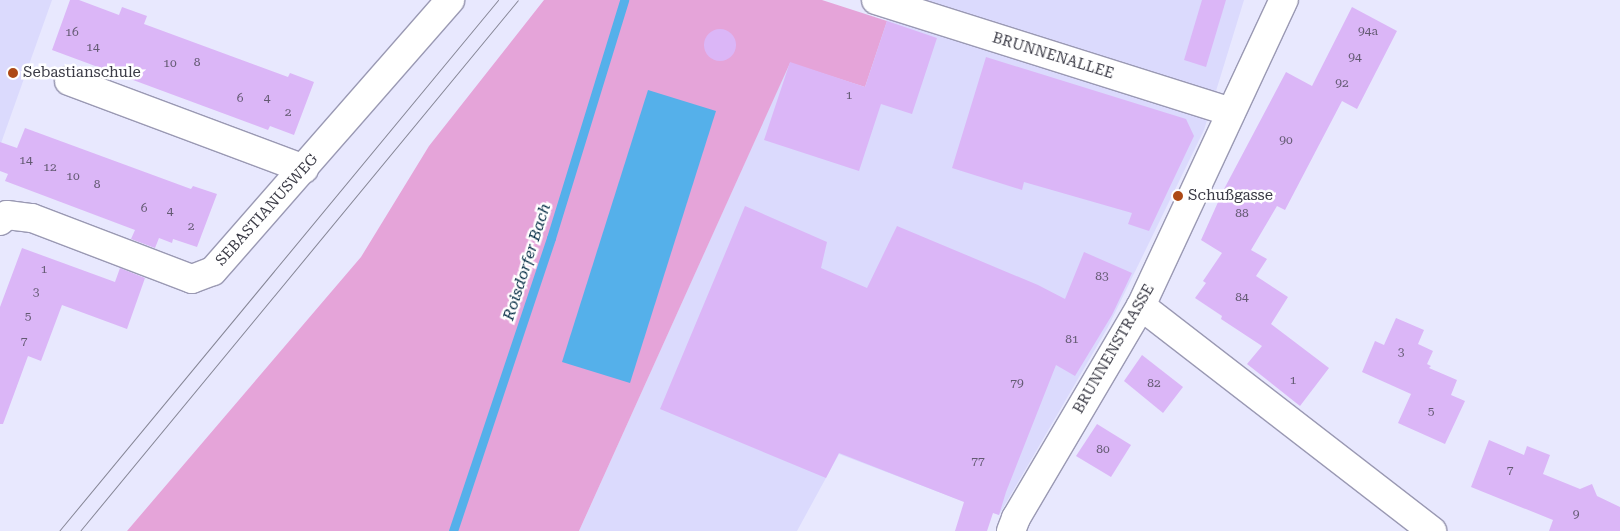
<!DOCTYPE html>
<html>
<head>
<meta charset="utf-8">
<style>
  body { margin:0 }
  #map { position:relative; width:1620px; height:531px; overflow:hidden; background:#e8e8fe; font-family:"Roboto Serif",serif }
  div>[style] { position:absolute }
  .built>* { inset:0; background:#dbdafd }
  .green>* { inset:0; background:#e5a4d9 }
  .water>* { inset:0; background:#55b0ea }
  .stream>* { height:9px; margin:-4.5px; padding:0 4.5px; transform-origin:4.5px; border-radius:4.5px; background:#55b0ea }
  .building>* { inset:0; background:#dbb6f7 }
  .round { border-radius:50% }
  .roads { filter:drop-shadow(1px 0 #9a99b3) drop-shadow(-1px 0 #9a99b3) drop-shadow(0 1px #9a99b3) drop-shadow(0 -1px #9a99b3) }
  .minor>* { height:28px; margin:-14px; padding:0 14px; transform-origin:14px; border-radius:14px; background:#fff }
  .tram>* { height:1px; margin:-0.5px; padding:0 0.5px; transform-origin:0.5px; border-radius:0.5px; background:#868696 }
  .dots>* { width:14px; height:14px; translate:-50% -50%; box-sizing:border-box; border:2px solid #fff; border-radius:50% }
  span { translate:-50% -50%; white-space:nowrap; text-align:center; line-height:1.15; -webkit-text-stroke:5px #fff; paint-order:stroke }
  .number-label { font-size:12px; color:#635a72 }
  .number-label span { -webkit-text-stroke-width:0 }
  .street-label { font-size:15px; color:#3b3b46 }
  .poi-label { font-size:15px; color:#3b3b46 }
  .left { translate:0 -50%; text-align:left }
  .water-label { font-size:16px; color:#042c44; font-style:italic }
</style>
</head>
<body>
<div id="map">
  <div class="built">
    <div style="clip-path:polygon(0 0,52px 0,0 146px)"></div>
    <div style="clip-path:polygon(893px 0,1244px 0,1204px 130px,1108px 327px,999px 515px,839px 454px,797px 531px,579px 531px,790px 62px,865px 87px)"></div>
  </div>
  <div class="green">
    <div style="clip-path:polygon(544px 0,822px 0,887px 21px,865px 87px,790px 63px,579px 531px,127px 531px,361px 257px,429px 146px)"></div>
  </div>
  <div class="water">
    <div style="clip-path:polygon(648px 90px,716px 111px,630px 383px,562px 362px)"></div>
  </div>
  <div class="stream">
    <div style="left:453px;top:531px;width:309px;rotate:-71.5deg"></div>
    <div style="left:551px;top:238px;width:249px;rotate:-72.9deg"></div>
  </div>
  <div class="building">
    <div style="clip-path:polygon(70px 0,79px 0,119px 15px,122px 7px,147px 16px,144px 24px,288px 77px,290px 73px,314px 82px,294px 135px,270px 126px,268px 130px,52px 50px)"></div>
    <div style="clip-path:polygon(1202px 0,1226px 0,1206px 67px,1184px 60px)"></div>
    <div style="clip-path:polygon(1352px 7px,1397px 31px,1357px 109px,1342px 101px,1285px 210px,1277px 206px,1251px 250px,1267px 259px,1256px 276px,1288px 297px,1271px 324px,1329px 368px,1300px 406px,1247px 364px,1262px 346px,1221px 319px,1222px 316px,1195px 298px,1206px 283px,1203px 281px,1222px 253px,1201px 240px,1223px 191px,1286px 72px,1312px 86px)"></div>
    <div style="clip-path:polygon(887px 21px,937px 38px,912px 114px,881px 104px,859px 171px,764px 140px,790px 62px,865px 87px)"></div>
    <div class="round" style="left:704px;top:29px;width:32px;height:32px"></div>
    <div style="clip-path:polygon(986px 57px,1186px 119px,1194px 136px,1149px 231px,1128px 224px,1132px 213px,1024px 182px,1022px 190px,952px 168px)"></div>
    <div style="clip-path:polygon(25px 128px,191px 189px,193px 186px,217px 194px,197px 247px,173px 239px,172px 243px,159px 238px,155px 248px,131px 239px,135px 230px,5px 181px,8px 174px,0 171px,0 142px,17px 148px)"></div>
    <div style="clip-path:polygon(745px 206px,827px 242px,821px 268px,867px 288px,897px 226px,1038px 285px,1065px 299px,1084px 252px,1132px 273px,1112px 315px,1075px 376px,1056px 365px,1006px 492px,999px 515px,993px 513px,987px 531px,955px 531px,964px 502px,839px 453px,826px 478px,660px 409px)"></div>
    <div style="clip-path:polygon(22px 248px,115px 282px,120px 268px,145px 278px,127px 329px,62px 305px,41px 361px,28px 356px,3px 424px,0 424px,0 307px)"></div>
    <div style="clip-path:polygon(1396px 318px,1424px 330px,1418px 344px,1433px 351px,1427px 364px,1431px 366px,1429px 368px,1457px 380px,1451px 395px,1465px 401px,1445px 444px,1398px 423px,1411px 394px,1362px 372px,1375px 341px,1384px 345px)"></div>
    <div style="clip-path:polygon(1142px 355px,1183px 387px,1163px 413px,1124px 381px)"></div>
    <div style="clip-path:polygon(1097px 424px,1131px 445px,1111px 477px,1076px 456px)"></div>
    <div style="clip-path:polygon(1489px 440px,1524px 455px,1527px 446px,1550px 455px,1543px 474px,1580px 489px,1592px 484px,1597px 496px,1620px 507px,1620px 531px,1549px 531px,1553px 520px,1471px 487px)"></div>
  </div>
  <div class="roads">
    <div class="minor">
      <div style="left:876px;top:0;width:372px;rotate:17.5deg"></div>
      <div style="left:69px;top:81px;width:251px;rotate:20.5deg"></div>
      <div style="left:0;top:221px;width:9px;rotate:-41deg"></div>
      <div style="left:7px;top:215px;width:25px;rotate:7deg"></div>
      <div style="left:32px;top:218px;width:171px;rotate:20.9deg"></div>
      <div style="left:192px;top:279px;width:22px;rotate:-21deg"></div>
      <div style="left:213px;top:271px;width:360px;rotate:-48.8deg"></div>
      <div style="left:1141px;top:306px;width:368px;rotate:37.7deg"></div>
      <div style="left:1011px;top:531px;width:14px;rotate:-69deg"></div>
      <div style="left:1016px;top:518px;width:246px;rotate:-59.5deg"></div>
      <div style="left:1141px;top:306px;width:338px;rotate:-65deg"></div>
    </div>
  </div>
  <div class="tram">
    <div style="left:59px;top:531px;width:689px;rotate:-50.42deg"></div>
    <div style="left:80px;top:531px;width:688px;rotate:-50.48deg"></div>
  </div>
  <div class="dots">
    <div style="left:13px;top:73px;background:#ad4916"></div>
    <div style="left:1178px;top:196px;background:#ad4916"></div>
  </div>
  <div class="number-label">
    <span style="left:1368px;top:32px">94a</span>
    <span style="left:72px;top:33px">16</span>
    <span style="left:93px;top:48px">14</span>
    <span style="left:1355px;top:58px">94</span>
    <span style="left:197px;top:63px">8</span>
    <span style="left:170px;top:64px">10</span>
    <span style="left:1342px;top:84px">92</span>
    <span style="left:849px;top:96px">1</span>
    <span style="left:240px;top:99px">6</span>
    <span style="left:267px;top:99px">4</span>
    <span style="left:288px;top:113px">2</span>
    <span style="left:1286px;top:141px">90</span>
    <span style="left:26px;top:161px">14</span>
    <span style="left:50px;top:168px">12</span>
    <span style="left:73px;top:177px">10</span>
    <span style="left:97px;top:185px">8</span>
    <span style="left:144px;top:209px">6</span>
    <span style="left:170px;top:212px">4</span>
    <span style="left:1242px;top:214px">88</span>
    <span style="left:191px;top:227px">2</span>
    <span style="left:44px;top:270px">1</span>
    <span style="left:1102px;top:277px">83</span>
    <span style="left:36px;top:293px">3</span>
    <span style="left:1242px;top:298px">84</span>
    <span style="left:28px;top:317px">5</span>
    <span style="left:1072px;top:340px">81</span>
    <span style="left:24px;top:342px">7</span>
    <span style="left:1401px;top:353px">3</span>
    <span style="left:1293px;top:381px">1</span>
    <span style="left:1017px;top:384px">79</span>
    <span style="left:1154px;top:384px">82</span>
    <span style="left:1431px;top:412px">5</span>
    <span style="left:1103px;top:450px">80</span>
    <span style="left:978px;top:462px">77</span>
    <span style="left:1510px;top:471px">7</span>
    <span style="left:1576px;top:515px">9</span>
  </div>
  <div class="street-label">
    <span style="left:1053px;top:56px;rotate:17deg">BRUNNENALLEE</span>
    <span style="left:267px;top:210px;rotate:-48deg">SEBASTIANUSWEG</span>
    <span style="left:1114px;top:349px;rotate:-60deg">BRUNNENSTRASSE</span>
  </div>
  <div class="poi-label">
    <span class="left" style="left:23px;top:73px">Sebastianschule</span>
    <span class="left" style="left:1188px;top:196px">Schußgasse</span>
  </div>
  <div class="water-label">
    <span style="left:527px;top:262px;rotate:-72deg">Roisdorfer Bach</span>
  </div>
</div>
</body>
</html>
